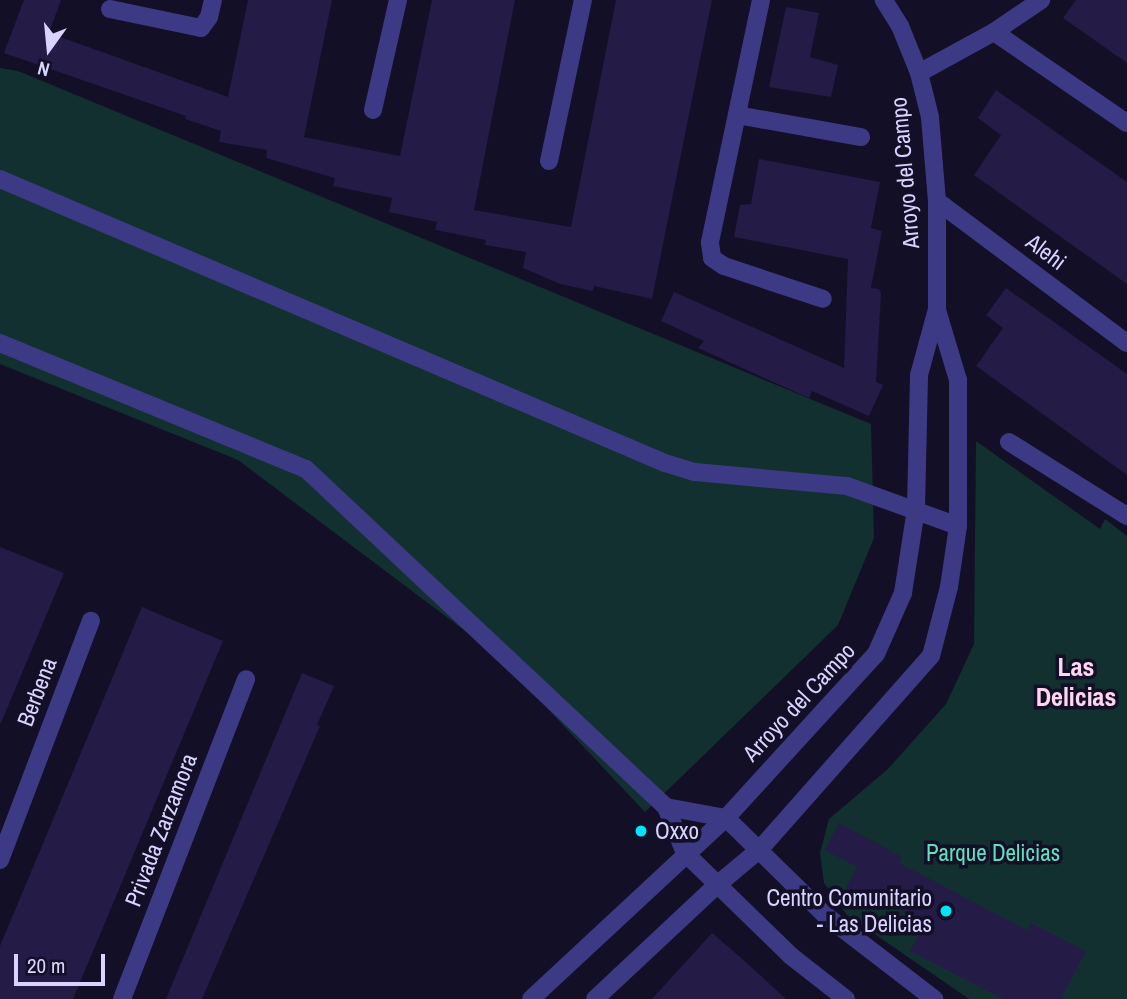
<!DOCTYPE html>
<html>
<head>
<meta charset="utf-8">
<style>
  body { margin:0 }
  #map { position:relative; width:1127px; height:999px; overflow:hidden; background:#130f26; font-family:"Archivo Narrow",sans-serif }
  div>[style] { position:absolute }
  .green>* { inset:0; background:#12302f }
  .building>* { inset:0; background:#241b47 }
  .minor>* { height:18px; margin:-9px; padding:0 9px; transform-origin:9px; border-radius:9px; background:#3d3a85 }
  .dots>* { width:19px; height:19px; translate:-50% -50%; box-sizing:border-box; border:4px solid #130f26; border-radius:50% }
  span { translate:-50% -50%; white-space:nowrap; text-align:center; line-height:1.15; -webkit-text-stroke:7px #130f26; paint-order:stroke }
  .street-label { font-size:23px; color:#d9d4ff }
  .poi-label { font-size:23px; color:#d9d4ff }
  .left { translate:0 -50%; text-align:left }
  .right { translate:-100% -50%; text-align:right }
  .park-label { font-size:23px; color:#5fe0c0 }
  .quarter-label { font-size:26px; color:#ffd6f0; font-weight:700 }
  .north { position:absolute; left:14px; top:14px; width:70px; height:70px; -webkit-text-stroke:5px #130f26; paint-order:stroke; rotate:195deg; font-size:19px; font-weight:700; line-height:28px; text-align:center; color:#d9d4ff }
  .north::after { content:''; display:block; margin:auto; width:24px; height:32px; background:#d9d4ff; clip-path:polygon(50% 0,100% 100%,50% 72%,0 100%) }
  .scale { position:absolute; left:14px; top:954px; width:91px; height:32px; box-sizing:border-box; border:4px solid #d9d4ff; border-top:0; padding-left:9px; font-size:21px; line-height:24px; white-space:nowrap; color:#d9d4ff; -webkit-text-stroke:5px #130f26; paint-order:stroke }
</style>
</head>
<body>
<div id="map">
  <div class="green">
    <div style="clip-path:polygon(0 68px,18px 71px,871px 424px,874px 538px,838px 625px,645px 812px,497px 655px,238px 460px,0 364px)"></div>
    <div style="clip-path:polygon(976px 441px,1100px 529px,1105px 519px,1127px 536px,1127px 999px,969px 999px,847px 915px,824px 883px,820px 853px,829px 819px,888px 769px,946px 704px,974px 644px)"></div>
  </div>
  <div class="building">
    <div style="clip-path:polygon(24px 0,61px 0,49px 33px,228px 97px,248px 0,332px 0,304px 137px,400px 156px,432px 0,515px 0,474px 210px,571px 227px,616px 0,712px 0,652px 299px,594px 286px,593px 291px,560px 284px,523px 268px,526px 252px,485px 245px,486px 240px,435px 230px,437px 222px,389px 212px,392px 198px,333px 186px,335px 178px,266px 158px,267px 150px,219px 142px,221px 131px,185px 119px,186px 116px,4px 53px)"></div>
    <div style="clip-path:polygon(1076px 0,1127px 0,1127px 63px,1063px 18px)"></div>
    <div style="clip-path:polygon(786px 7px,819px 13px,810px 57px,838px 65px,831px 97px,769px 87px)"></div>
    <div style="clip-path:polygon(996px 90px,1127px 182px,1127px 284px,974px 175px,1001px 135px,978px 118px)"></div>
    <div style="clip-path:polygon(759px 159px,880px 182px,871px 228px,882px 231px,871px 288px,879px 289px,881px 294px,876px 382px,883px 385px,869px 416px,812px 391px,809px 398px,762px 377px,698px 348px,704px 341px,661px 321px,674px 292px,844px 368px,848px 259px,734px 237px,740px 205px,751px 204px)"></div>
    <div style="clip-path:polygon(1006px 288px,1127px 374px,1127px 475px,976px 366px,1003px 328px,986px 315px)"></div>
    <div style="clip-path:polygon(0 547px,64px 573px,1px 723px,0 723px)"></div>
    <div style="clip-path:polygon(142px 607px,223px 641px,73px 999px,0 999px,0 946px)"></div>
    <div style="clip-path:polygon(302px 673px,334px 686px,317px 725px,320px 726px,202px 999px,166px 999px)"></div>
    <div style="clip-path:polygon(839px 823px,902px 857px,899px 863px,1027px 930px,1031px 923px,1086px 951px,1061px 999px,1003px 999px,910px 951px,925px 924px,885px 902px,882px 907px,846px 888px,857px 867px,825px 850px)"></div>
    <div style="clip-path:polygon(712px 933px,738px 955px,786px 999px,652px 999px)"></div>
  </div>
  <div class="minor">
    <div style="left:761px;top:0;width:248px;rotate:101.9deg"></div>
    <div style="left:710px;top:243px;width:15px;rotate:82deg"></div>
    <div style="left:712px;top:258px;width:14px;rotate:34deg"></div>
    <div style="left:724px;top:266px;width:104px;rotate:18.4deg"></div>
    <div style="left:110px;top:9px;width:93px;rotate:11.8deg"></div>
    <div style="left:201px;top:28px;width:14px;rotate:-54deg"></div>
    <div style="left:209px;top:17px;width:17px;rotate:-77deg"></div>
    <div style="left:994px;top:32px;width:161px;rotate:34.4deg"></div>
    <div style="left:919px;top:73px;width:85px;rotate:-28.7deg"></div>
    <div style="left:994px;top:32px;width:57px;rotate:-34.2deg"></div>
    <div style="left:373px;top:110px;width:113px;rotate:-77.2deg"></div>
    <div style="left:737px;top:115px;width:126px;rotate:10.1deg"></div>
    <div style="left:549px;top:161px;width:165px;rotate:-78.1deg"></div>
    <div style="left:0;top:179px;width:723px;rotate:23.13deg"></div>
    <div style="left:665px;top:463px;width:31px;rotate:17deg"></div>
    <div style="left:695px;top:472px;width:153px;rotate:5.3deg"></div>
    <div style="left:847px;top:486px;width:118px;rotate:19.8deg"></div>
    <div style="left:937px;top:201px;width:237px;rotate:36.8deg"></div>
    <div style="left:0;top:343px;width:331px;rotate:22.4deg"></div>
    <div style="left:306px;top:469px;width:494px;rotate:43.2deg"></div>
    <div style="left:1009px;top:442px;width:139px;rotate:32.1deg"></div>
    <div style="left:0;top:860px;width:256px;rotate:-69.2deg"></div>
    <div style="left:122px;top:999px;width:343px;rotate:-68.8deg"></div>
    <div style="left:531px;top:999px;width:266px;rotate:-42.9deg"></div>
    <div style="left:726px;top:818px;width:222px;rotate:-47.6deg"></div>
    <div style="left:876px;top:654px;width:67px;rotate:-66.1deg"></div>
    <div style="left:903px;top:593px;width:85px;rotate:-81.2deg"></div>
    <div style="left:916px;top:509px;width:134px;rotate:-88.7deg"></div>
    <div style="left:919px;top:375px;width:68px;rotate:-74.7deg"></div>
    <div style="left:937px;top:309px;width:108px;rotate:-90deg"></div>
    <div style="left:937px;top:201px;width:84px;rotate:-94.8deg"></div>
    <div style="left:930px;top:117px;width:45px;rotate:-104deg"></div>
    <div style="left:919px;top:73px;width:51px;rotate:-112deg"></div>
    <div style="left:900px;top:26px;width:31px;rotate:-122deg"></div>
    <div style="left:595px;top:999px;width:167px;rotate:-43.1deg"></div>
    <div style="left:717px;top:885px;width:56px;rotate:-39.9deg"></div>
    <div style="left:760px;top:849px;width:258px;rotate:-48.5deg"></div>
    <div style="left:931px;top:656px;width:71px;rotate:-75.4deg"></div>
    <div style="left:949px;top:587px;width:62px;rotate:-81.6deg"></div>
    <div style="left:958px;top:526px;width:146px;rotate:-90deg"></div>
    <div style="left:958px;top:380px;width:73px;rotate:-106.7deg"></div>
    <div style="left:846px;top:999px;width:70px;rotate:-142deg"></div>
    <div style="left:791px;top:956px;width:148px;rotate:-135.8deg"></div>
    <div style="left:685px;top:853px;width:50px;rotate:-112.4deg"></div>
    <div style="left:666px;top:807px;width:61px;rotate:10.4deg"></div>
    <div style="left:726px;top:818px;width:139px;rotate:44.4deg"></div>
    <div style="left:825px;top:915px;width:138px;rotate:37.6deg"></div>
  </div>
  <div class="dots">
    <div style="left:641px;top:831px;background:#00e5ff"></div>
    <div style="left:946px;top:911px;background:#00e5ff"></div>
  </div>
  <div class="street-label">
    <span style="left:905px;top:173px;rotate:-95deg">Arroyo del Campo</span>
    <span style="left:1046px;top:252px;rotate:37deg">Alehi</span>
    <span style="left:37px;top:692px;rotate:-69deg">Berbena</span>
    <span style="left:799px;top:702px;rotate:-47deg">Arroyo del Campo</span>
    <span style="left:161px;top:830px;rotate:-69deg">Privada Zarzamora</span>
  </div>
  <div class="poi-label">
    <span class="left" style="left:655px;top:831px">Oxxo</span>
    <span class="right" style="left:932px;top:911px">Centro Comunitario<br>- Las Delicias</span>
  </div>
  <div class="park-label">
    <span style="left:993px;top:853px">Parque Delicias</span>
  </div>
  <div class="quarter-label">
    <span style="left:1076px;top:682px">Las<br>Delicias</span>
  </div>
  <div class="north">N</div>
  <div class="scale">20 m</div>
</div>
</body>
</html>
